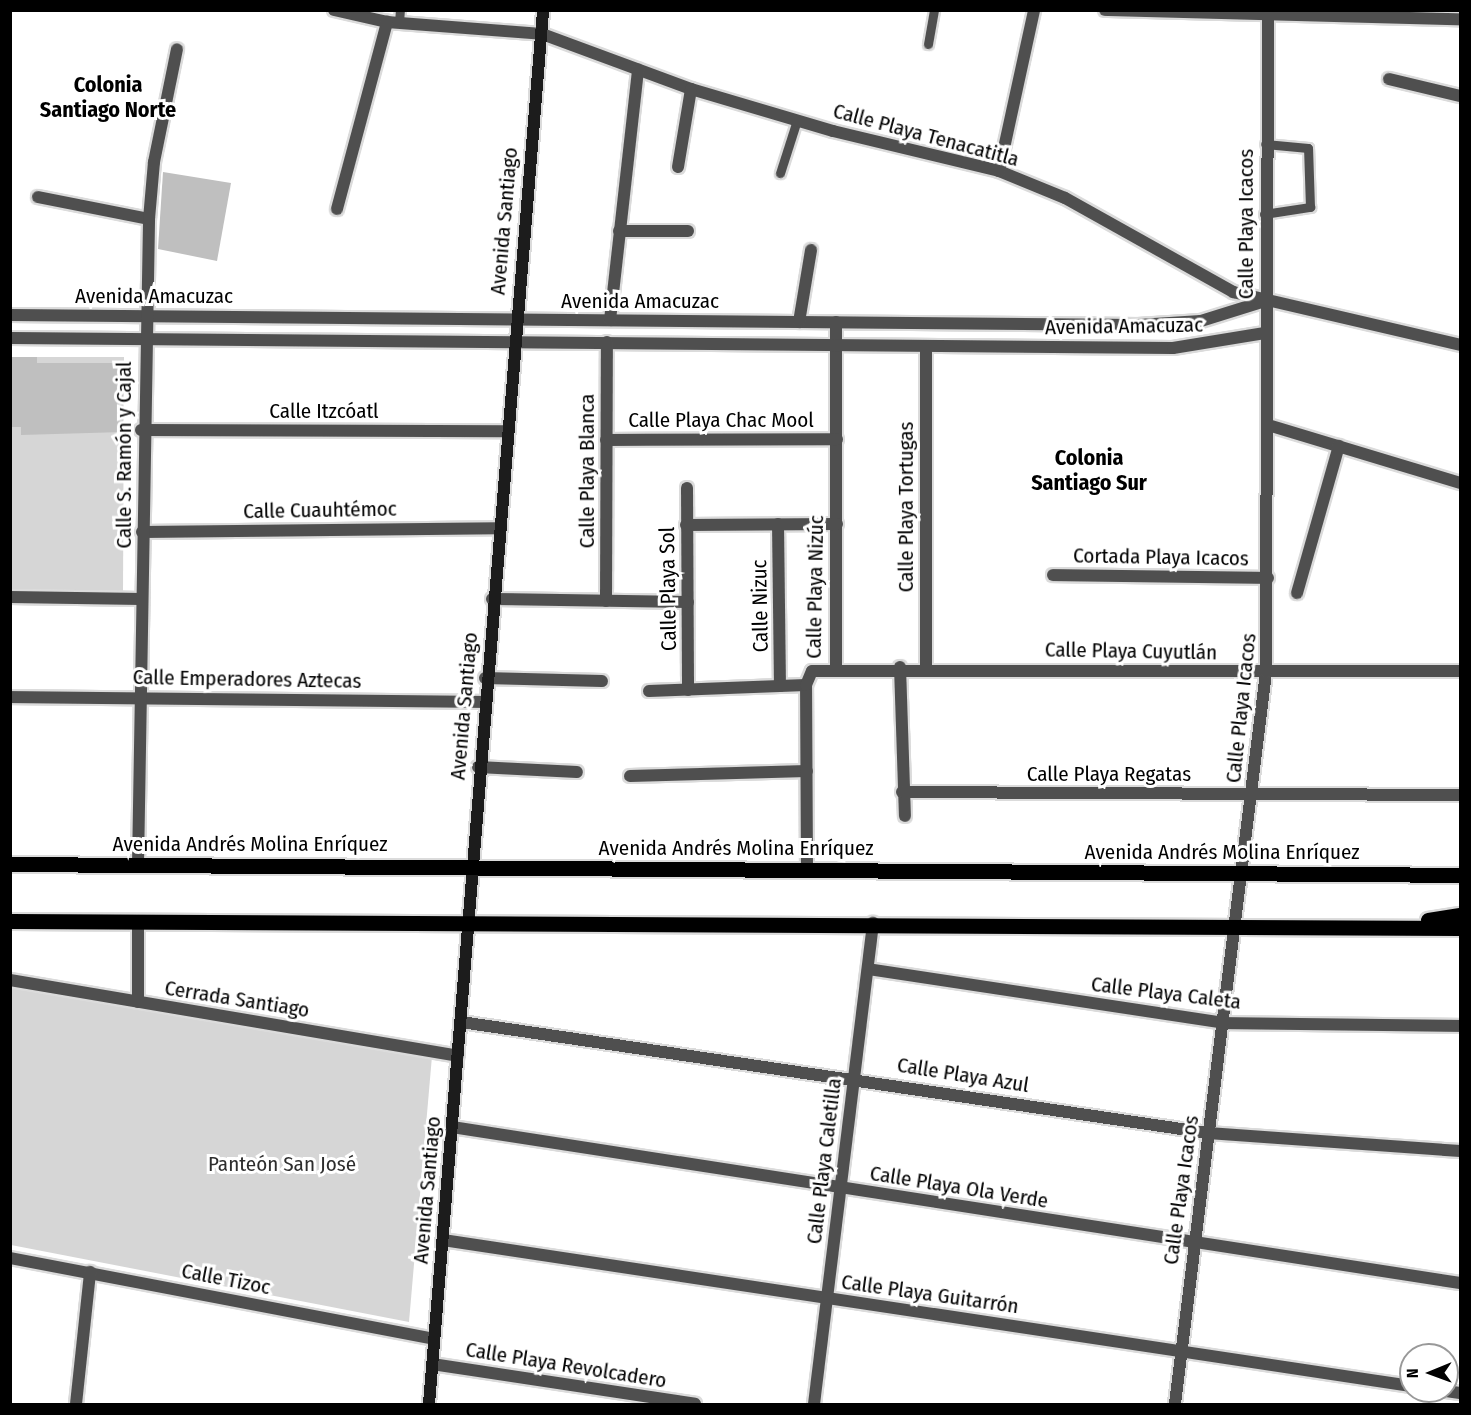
<!DOCTYPE html>
<html>
<head>
<meta charset="utf-8">
<style>
  body { margin:0 }
  #map { position:relative; width:1471px; height:1415px; overflow:hidden; background:#fff; font-family:"Fira Sans Condensed",sans-serif }
  div>[style] { position:absolute }
  .green>* { inset:0; background:#d6d6d6 }
  .building>* { inset:0; background:#bfbfbf }
  .roads { filter:drop-shadow(2px 0 #dbdbdb) drop-shadow(-2px 0 #dbdbdb) drop-shadow(0 2px #dbdbdb) drop-shadow(0 -2px #dbdbdb) }
  .lane>* { height:9px; margin:-4.5px; padding:0 4.5px; transform-origin:4.5px; border-radius:4.5px; background:#4f4f4f }
  .street>* { height:12px; margin:-6px; padding:0 6px; transform-origin:6px; border-radius:6px; background:#4f4f4f }
  .secondary>* { height:12px; margin:-6px; padding:0 6px; transform-origin:6px; border-radius:6px; background:#1c1c1c }
  .primary>* { height:15px; margin:-7.5px; padding:0 7.5px; transform-origin:7.5px; border-radius:7.5px; background:#000 }
  span { translate:-50% -50%; white-space:nowrap; text-align:center; line-height:1.15; -webkit-text-stroke:6px #fff; paint-order:stroke }
  .street-label { font-size:21px; color:#000 }
  .park-label { font-size:21px; color:#2d2d2d }
  .neighbourhood-label { font-size:22px; color:#000; font-weight:700 }
  .frame { position:absolute; inset:0; border:12px solid #000; pointer-events:none }
  .north { position:absolute; left:1399px; top:1343px; width:60px; height:60px; box-sizing:border-box; background:#fff; border:2px solid #999; border-radius:50%; rotate:269deg; font-size:16px; font-weight:700; line-height:24px; text-align:center; color:#000 }
  .north::after { content:''; display:block; margin:auto; width:21px; height:27px; background:#000; clip-path:polygon(50% 0,100% 100%,50% 72%,0 100%) }
</style>
</head>
<body>
<div id="map">
  <div class="green">
    <div style="clip-path:polygon(11px 357px,124px 357px,123px 593px,11px 592px)"></div>
    <div style="clip-path:polygon(10px 984px,432px 1056px,409px 1322px,11px 1245px)"></div>
  </div>
  <div class="building">
    <div style="clip-path:polygon(163px 172px,231px 183px,217px 261px,158px 249px)"></div>
    <div style="clip-path:polygon(10px 357px,37px 357px,37px 363px,123px 363px,123px 432px,21px 435px,21px 427px,12px 427px)"></div>
  </div>
  <div class="roads">
    <div class="lane">
      <div style="left:399px;top:23px;width:13px;rotate:-86deg"></div>
      <div style="left:928px;top:44px;width:35px;rotate:-80deg"></div>
      <div style="left:780px;top:173px;width:56px;rotate:-72.2deg"></div>
      <div style="left:1264px;top:214px;width:47px;rotate:-8.7deg"></div>
      <div style="left:1310px;top:207px;width:59px;rotate:-91.9deg"></div>
      <div style="left:1308px;top:148px;width:43px;rotate:-174.7deg"></div>
    </div>
    <div class="street">
      <div style="left:334px;top:10px;width:54px;rotate:12.8deg"></div>
      <div style="left:387px;top:22px;width:155px;rotate:4.4deg"></div>
      <div style="left:542px;top:34px;width:159px;rotate:20.3deg"></div>
      <div style="left:691px;top:89px;width:148px;rotate:16.5deg"></div>
      <div style="left:833px;top:131px;width:171px;rotate:13.5deg"></div>
      <div style="left:999px;top:171px;width:71px;rotate:22.2deg"></div>
      <div style="left:1065px;top:198px;width:193px;rotate:29.2deg"></div>
      <div style="left:1233px;top:292px;width:233px;rotate:13.1deg"></div>
      <div style="left:1105px;top:10px;width:355px;rotate:1.5deg"></div>
      <div style="left:1389px;top:79px;width:73px;rotate:13.5deg"></div>
      <div style="left:678px;top:167px;width:79px;rotate:-80.5deg"></div>
      <div style="left:999px;top:171px;width:165px;rotate:-77.7deg"></div>
      <div style="left:38px;top:197px;width:113px;rotate:11.2deg"></div>
      <div style="left:337px;top:209px;width:194px;rotate:-75deg"></div>
      <div style="left:619px;top:231px;width:69px"></div>
      <div style="left:10px;top:315px;width:1128px;rotate:0.51deg"></div>
      <div style="left:1138px;top:325px;width:63px;rotate:-3.6deg"></div>
      <div style="left:1201px;top:321px;width:67px;rotate:-17.4deg"></div>
      <div style="left:610px;top:320px;width:252px;rotate:-83.6deg"></div>
      <div style="left:799px;top:322px;width:73px;rotate:-80.5deg"></div>
      <div style="left:836px;top:322px;width:346px;rotate:90deg"></div>
      <div style="left:10px;top:338px;width:1163px;rotate:0.49deg"></div>
      <div style="left:1173px;top:348px;width:93px;rotate:-9.3deg"></div>
      <div style="left:926px;top:346px;width:321px;rotate:90deg"></div>
      <div style="left:1268px;top:425px;width:201px;rotate:16.8deg"></div>
      <div style="left:141px;top:430px;width:365px;rotate:0.2deg"></div>
      <div style="left:606px;top:440px;width:231px;rotate:-0.2deg"></div>
      <div style="left:687px;top:488px;width:202px;rotate:89.7deg"></div>
      <div style="left:778px;top:524px;width:162px;rotate:89.3deg"></div>
      <div style="left:686px;top:525px;width:151px;rotate:-0.4deg"></div>
      <div style="left:142px;top:532px;width:356px;rotate:-0.6deg"></div>
      <div style="left:1053px;top:575px;width:215px;rotate:0.8deg"></div>
      <div style="left:1297px;top:593px;width:153px;rotate:-74.1deg"></div>
      <div style="left:10px;top:597px;width:132px;rotate:0.9deg"></div>
      <div style="left:492px;top:599px;width:196px;rotate:0.9deg"></div>
      <div style="left:606px;top:601px;width:259px;rotate:-89.8deg"></div>
      <div style="left:900px;top:667px;width:149px;rotate:88.1deg"></div>
      <div style="left:485px;top:678px;width:117px;rotate:1.5deg"></div>
      <div style="left:649px;top:691px;width:157px;rotate:-2.2deg"></div>
      <div style="left:10px;top:697px;width:473px;rotate:0.6deg"></div>
      <div style="left:478px;top:767px;width:99px;rotate:2.9deg"></div>
      <div style="left:630px;top:776px;width:177px;rotate:-1.6deg"></div>
      <div style="left:902px;top:792px;width:558px;rotate:0.31deg"></div>
      <div style="left:138px;top:865px;width:646px;rotate:-89.02deg"></div>
      <div style="left:149px;top:219px;width:57px;rotate:-85deg"></div>
      <div style="left:154px;top:162px;width:115px;rotate:-78.5deg"></div>
      <div style="left:807px;top:869px;width:184px;rotate:-90.3deg"></div>
      <div style="left:806px;top:685px;width:15px;rotate:-67deg"></div>
      <div style="left:812px;top:671px;width:648px"></div>
      <div style="left:868px;top:969px;width:359px;rotate:8.6deg"></div>
      <div style="left:1223px;top:1023px;width:237px;rotate:0.7deg"></div>
      <div style="left:10px;top:980px;width:454px;rotate:9.6deg"></div>
      <div style="left:138px;top:1002px;width:80px;rotate:-90deg"></div>
      <div style="left:461px;top:1022px;width:755px;rotate:8.45deg"></div>
      <div style="left:1208px;top:1133px;width:253px;rotate:4.1deg"></div>
      <div style="left:452px;top:1127px;width:1020px;rotate:8.8deg"></div>
      <div style="left:443px;top:1240px;width:979px;rotate:8.58deg"></div>
      <div style="left:10px;top:1258px;width:431px;rotate:10.8deg"></div>
      <div style="left:432px;top:1364px;width:266px;rotate:8.6deg"></div>
      <div style="left:1446px;top:1391px;width:14px;rotate:8deg"></div>
      <div style="left:76px;top:1404px;width:133px;rotate:-83.9deg"></div>
      <div style="left:814px;top:1404px;width:485px;rotate:-83deg"></div>
      <div style="left:1175px;top:1404px;width:738px;rotate:-82.91deg"></div>
      <div style="left:1266px;top:672px;width:662px;rotate:-89.83deg"></div>
    </div>
    <div class="secondary">
      <div style="left:429px;top:1404px;width:1399px;rotate:-85.32deg"></div>
    </div>
    <div class="primary">
      <div style="left:10px;top:864px;width:1450px;rotate:0.43deg"></div>
      <div style="left:1428px;top:920px;width:32px;rotate:-9deg"></div>
      <div style="left:10px;top:921px;width:1450px;rotate:0.28deg"></div>
    </div>
  </div>
  <div class="street-label">
    <span style="left:926px;top:135px;rotate:15deg">Calle Playa Tenacatitla</span>
    <span style="left:504px;top:221px;rotate:-85deg">Avenida Santiago</span>
    <span style="left:1246px;top:224px;rotate:-90deg">Calle Playa Icacos</span>
    <span style="left:154px;top:296px">Avenida Amacuzac</span>
    <span style="left:640px;top:301px">Avenida Amacuzac</span>
    <span style="left:1124px;top:326px;rotate:-1deg">Avenida Amacuzac</span>
    <span style="left:324px;top:411px">Calle Itzcóatl</span>
    <span style="left:721px;top:420px">Calle Playa Chac Mool</span>
    <span style="left:124px;top:455px;rotate:-90deg">Calle S. Ramón y Cajal</span>
    <span style="left:587px;top:471px;rotate:-90deg">Calle Playa Blanca</span>
    <span style="left:906px;top:507px;rotate:-90deg">Calle Playa Tortugas</span>
    <span style="left:320px;top:510px;rotate:-1deg">Calle Cuauhtémoc</span>
    <span style="left:1161px;top:557px;rotate:1deg">Cortada Playa Icacos</span>
    <span style="left:815px;top:587px;rotate:-89deg">Calle Playa Nizúc</span>
    <span style="left:668px;top:589px;rotate:-91deg">Calle Playa Sol</span>
    <span style="left:760px;top:606px;rotate:-91deg">Calle Nizuc</span>
    <span style="left:1131px;top:651px;rotate:1deg">Calle Playa Cuyutlán</span>
    <span style="left:247px;top:679px;rotate:1deg">Calle Emperadores Aztecas</span>
    <span style="left:464px;top:706px;rotate:-85deg">Avenida Santiago</span>
    <span style="left:1241px;top:708px;rotate:-84deg">Calle Playa Icacos</span>
    <span style="left:1109px;top:774px">Calle Playa Regatas</span>
    <span style="left:250px;top:844px">Avenida Andrés Molina Enríquez</span>
    <span style="left:736px;top:848px">Avenida Andrés Molina Enríquez</span>
    <span style="left:1222px;top:852px">Avenida Andrés Molina Enríquez</span>
    <span style="left:1166px;top:993px;rotate:7deg">Calle Playa Caleta</span>
    <span style="left:237px;top:999px;rotate:9deg">Cerrada Santiago</span>
    <span style="left:963px;top:1075px;rotate:9deg">Calle Playa Azul</span>
    <span style="left:824px;top:1161px;rotate:-83deg">Calle Playa Caletilla</span>
    <span style="left:959px;top:1187px;rotate:9deg">Calle Playa Ola Verde</span>
    <span style="left:427px;top:1190px;rotate:-85deg">Avenida Santiago</span>
    <span style="left:1181px;top:1190px;rotate:-82deg">Calle Playa Icacos</span>
    <span style="left:226px;top:1279px;rotate:11deg">Calle Tizoc</span>
    <span style="left:930px;top:1294px;rotate:8deg">Calle Playa Guitarrón</span>
    <span style="left:566px;top:1365px;rotate:9deg">Calle Playa Revolcadero</span>
  </div>
  <div class="park-label">
    <span style="left:282px;top:1164px">Panteón San José</span>
  </div>
  <div class="neighbourhood-label">
    <span style="left:108px;top:97px">Colonia<br>Santiago Norte</span>
    <span style="left:1089px;top:470px">Colonia<br>Santiago Sur</span>
  </div>
  <div class="frame"></div>
  <div class="north">N</div>
</div>
</body>
</html>
